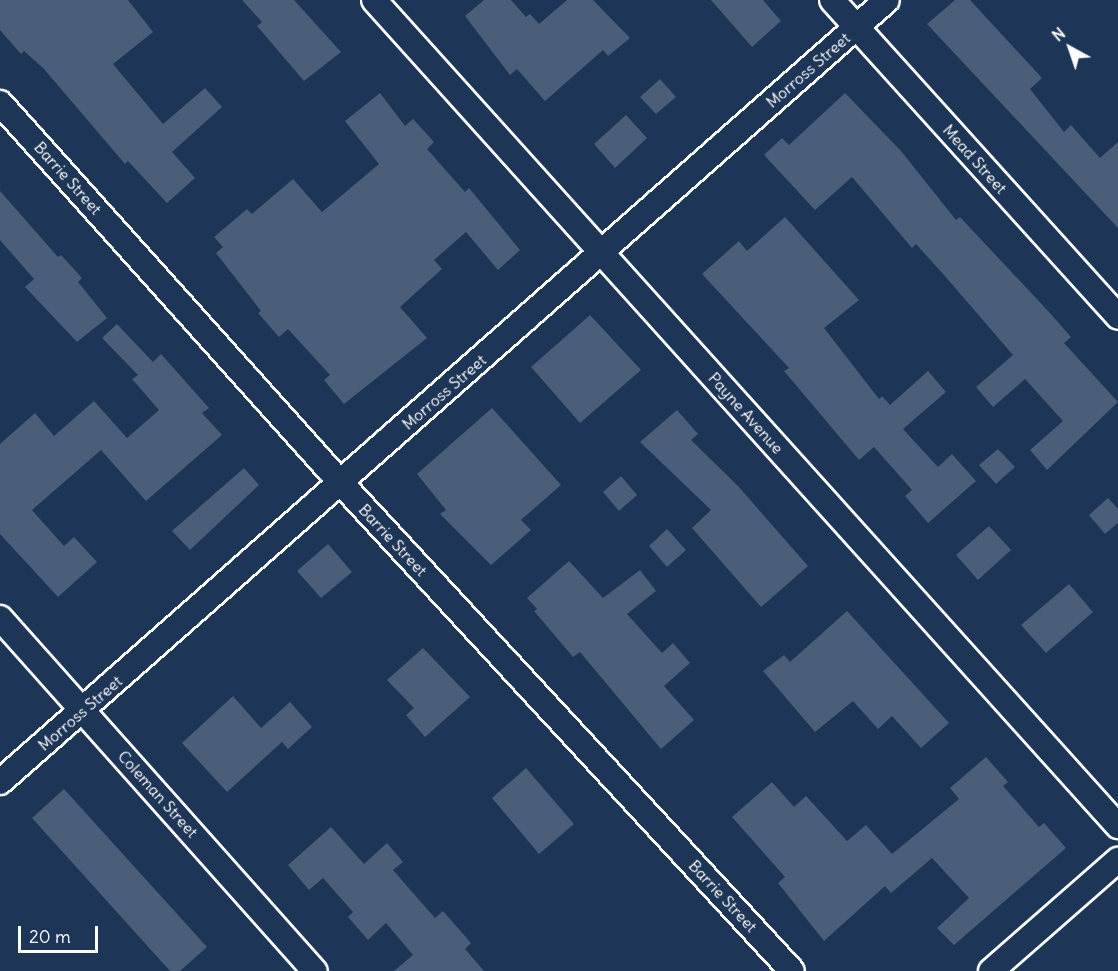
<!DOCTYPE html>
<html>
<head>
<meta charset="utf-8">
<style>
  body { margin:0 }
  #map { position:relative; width:1118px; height:971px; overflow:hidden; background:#1d3557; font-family:Delius,sans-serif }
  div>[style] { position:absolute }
  .building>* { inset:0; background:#4a5d79 }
  .roads { filter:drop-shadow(2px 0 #fff) drop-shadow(-2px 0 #fff) drop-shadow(0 2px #fff) drop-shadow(0 -2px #fff) }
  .minor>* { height:24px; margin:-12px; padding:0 12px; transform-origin:12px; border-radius:12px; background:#1d3557 }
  span { translate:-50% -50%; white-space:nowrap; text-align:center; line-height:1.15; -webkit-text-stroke:4.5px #1d3557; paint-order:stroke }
  .street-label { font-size:16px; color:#fff }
  .north { position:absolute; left:1040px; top:18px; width:60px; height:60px; -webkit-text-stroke:4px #1d3557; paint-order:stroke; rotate:320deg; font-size:16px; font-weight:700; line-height:24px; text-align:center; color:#fff }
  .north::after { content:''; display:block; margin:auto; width:21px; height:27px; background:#fff; clip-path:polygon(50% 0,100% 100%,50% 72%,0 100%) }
  .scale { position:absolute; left:18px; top:926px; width:80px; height:27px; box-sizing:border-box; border:3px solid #fff; border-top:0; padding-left:8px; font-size:18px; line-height:21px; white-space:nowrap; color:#fff; -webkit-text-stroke:4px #1d3557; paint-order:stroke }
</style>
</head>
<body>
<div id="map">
  <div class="building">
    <div style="clip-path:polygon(0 0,128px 0,153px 32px,113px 64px,163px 124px,205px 88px,222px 107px,172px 152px,195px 178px,167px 203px,128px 161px,125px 164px,44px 69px,24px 51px,21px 54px,0 30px)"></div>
    <div style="clip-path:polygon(242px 0,294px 0,341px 52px,304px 81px,257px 26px,262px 22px)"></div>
    <div style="clip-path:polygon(484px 0,511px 0,526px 17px,530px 14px,539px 24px,567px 0,593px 0,630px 38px,608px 56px,603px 50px,545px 101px,517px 69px,510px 75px,465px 16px)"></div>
    <div style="clip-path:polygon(711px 0,763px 0,781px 21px,752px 47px)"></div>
    <div style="clip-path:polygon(955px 0,970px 0,1042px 78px,1030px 89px,1064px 132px,1071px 125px,1100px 158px,1118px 142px,1118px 228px,927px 24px)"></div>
    <div style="clip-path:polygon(660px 79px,676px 97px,656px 114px,640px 97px)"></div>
    <div style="clip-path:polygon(380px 93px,405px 126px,413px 119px,434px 142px,427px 149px,465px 192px,469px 188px,520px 250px,498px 270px,466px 232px,434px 260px,442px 269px,400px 307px,427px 338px,344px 404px,324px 380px,330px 375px,288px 329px,279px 337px,258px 313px,261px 311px,216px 253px,223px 247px,214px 237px,247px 209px,252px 214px,293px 179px,322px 212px,379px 164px,345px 121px)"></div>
    <div style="clip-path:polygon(845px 93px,901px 151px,956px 220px,960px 217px,1049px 312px,1071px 337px,1064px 343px,1118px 402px,1047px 470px,1030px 450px,1063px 421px,1025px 379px,993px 407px,976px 387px,1013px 355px,944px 275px,916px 244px,912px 248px,852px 177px,815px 210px,764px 155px,782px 138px,789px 145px)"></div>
    <div style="clip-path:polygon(626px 115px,647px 138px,615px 168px,594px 144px)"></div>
    <div style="clip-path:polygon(0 191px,58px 257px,61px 255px,82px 278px,78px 282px,107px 318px,77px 342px,25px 287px,34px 279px,0 240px)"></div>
    <div style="clip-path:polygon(785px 217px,859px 300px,824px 328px,879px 399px,882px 396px,890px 405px,928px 371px,946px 392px,903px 429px,938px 467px,952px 454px,976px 481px,928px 523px,905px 496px,912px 490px,874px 447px,859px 460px,784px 371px,789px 368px,702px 274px,739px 241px,747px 251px)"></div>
    <div style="clip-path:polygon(590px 315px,641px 370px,580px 423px,531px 367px)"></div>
    <div style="clip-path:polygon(117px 324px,153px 362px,161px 354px,209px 408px,202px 413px,222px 435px,146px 501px,101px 450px,32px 510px,64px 546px,74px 537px,97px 562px,58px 597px,0 534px,0 444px,35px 413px,54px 436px,94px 401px,127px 438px,159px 410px,132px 379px,138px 375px,102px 338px)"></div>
    <div style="clip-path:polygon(492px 408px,561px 485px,521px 520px,531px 530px,491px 565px,440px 514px,446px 510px,417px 474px)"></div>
    <div style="clip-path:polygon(677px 410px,698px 434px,691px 440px,738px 486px,808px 566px,761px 607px,692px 528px,711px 510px,640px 442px)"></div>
    <div style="clip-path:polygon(998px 449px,1015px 467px,996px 484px,979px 465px)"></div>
    <div style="clip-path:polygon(244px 468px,259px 485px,190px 550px,172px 531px)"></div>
    <div style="clip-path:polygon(621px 476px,637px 495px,619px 511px,603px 492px)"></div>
    <div style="clip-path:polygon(1108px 498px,1118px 509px,1118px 523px,1105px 534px,1089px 515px)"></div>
    <div style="clip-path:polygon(989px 526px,1011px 550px,978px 580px,956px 555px)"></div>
    <div style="clip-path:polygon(667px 529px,686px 550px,667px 567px,649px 546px)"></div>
    <div style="clip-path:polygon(328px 544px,352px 572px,321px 598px,297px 571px)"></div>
    <div style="clip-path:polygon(569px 561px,603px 598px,640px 570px,656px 591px,627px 614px,662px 653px,673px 643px,690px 663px,664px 686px,694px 720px,661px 749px,580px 652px,573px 657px,534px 611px,537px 609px,527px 598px)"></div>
    <div style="clip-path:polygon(1069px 584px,1093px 612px,1046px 653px,1021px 625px)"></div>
    <div style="clip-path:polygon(847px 611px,949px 723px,921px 748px,892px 716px,878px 729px,853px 701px,815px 732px,763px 671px,784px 655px,790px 662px)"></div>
    <div style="clip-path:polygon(423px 648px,470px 697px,425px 737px,406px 715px,414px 708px,387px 680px)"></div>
    <div style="clip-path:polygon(233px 696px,261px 728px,290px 702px,312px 727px,288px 749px,282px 742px,227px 792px,182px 743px)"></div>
    <div style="clip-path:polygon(986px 757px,1008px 782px,1003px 786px,1039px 827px,1044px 823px,1066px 848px,954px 945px,937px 928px,969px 898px,932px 858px,891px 893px,885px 886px,824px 941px,778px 883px,785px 877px,732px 817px,772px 782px,794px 807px,806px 796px,847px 841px,866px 825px,892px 854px,959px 799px,950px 788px)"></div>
    <div style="clip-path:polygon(526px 768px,574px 824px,539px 854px,492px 798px)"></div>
    <div style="clip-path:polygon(64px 789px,207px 947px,180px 971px,170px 971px,32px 818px)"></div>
    <div style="clip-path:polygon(331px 827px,364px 864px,387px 843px,403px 862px,393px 870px,435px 918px,443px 911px,471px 943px,465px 949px,484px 971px,394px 971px,413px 955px,386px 923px,368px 940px,348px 917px,353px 912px,323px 878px,309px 890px,288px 865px)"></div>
  </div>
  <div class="roads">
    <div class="minor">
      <div style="left:374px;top:0;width:1112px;rotate:47.99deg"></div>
      <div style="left:832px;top:0;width:427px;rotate:47.9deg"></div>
      <div style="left:0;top:103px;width:511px;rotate:48.1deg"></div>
      <div style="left:341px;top:483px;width:664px;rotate:47.26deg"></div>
      <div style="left:0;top:618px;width:473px;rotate:48.3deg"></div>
      <div style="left:0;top:782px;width:1182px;rotate:-41.4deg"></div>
      <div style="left:991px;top:971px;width:169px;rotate:-41.2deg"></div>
    </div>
  </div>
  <div class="street-label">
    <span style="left:808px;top:70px;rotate:-41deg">Morross Street</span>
    <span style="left:975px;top:159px;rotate:48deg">Mead Street</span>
    <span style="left:68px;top:178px;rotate:48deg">Barrie Street</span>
    <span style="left:444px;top:392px;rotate:-41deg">Morross Street</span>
    <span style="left:746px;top:413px;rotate:48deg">Payne Avenue</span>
    <span style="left:393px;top:540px;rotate:47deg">Barrie Street</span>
    <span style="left:80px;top:713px;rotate:-41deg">Morross Street</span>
    <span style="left:158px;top:794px;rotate:48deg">Coleman Street</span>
    <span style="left:723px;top:896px;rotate:47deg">Barrie Street</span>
  </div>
  <div class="north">N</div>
  <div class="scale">20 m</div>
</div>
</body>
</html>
